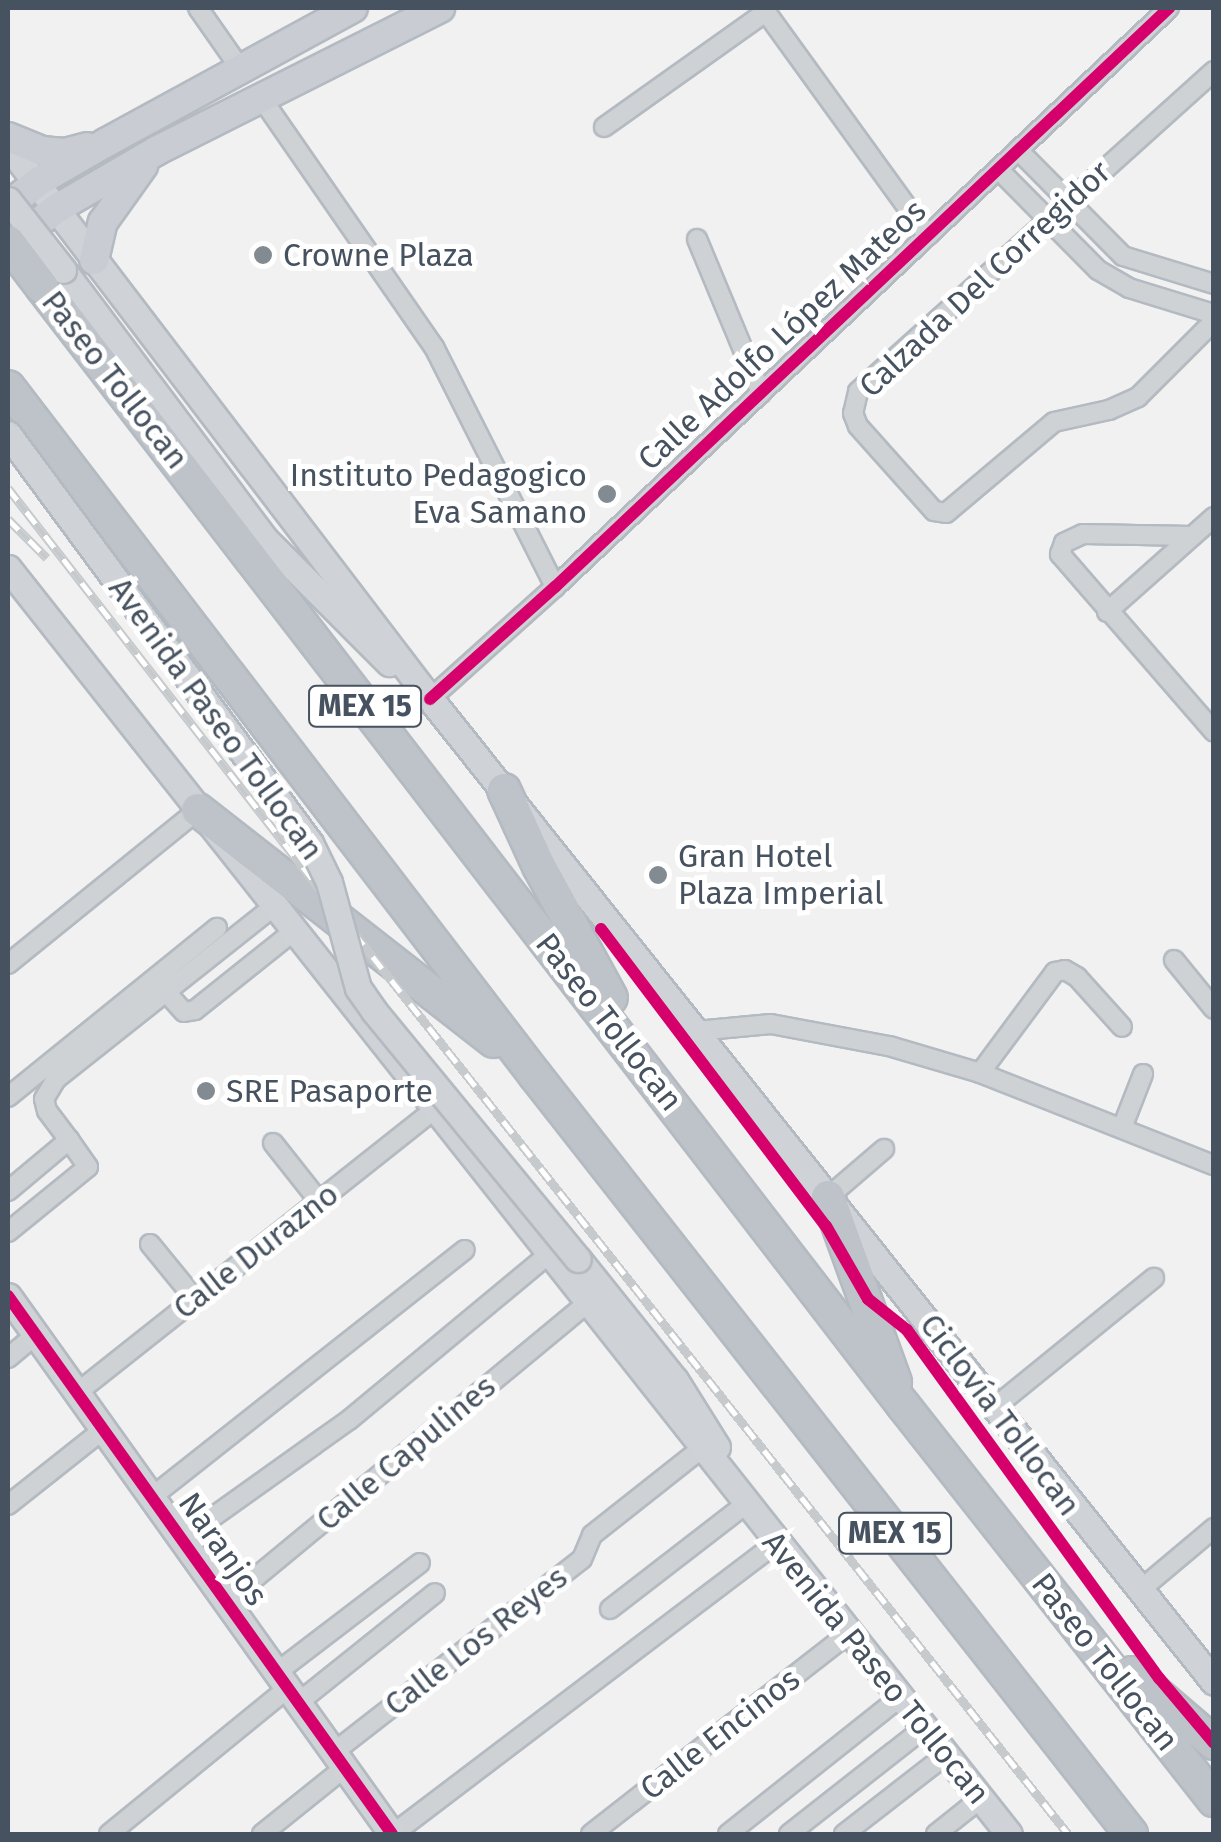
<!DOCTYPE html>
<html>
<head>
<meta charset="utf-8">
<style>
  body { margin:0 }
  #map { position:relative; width:1221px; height:1842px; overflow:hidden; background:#f1f1f1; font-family:"Fira Sans",sans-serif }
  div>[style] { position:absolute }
  .roads { filter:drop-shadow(2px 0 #b4bac1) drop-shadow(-2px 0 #b4bac1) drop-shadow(0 2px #b4bac1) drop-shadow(0 -2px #b4bac1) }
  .street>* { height:18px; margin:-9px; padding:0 9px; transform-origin:9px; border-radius:9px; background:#ced2d5 }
  .secondary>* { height:25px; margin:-12.5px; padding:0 12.5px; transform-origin:12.5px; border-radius:12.5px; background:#cfd2d6 }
  .primary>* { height:28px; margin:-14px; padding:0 14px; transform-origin:14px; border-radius:14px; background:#c9ccd2 }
  .highway>* { height:32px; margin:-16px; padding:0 16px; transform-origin:16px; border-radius:16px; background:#bec3c9 }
  .rail>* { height:9px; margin-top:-4.5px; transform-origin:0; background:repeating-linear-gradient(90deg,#fff 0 15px,#c7cacc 0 30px); box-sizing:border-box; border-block:2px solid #c7cacc }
  .bridges { filter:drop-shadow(2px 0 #b4bac1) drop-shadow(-2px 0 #b4bac1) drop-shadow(0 2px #b4bac1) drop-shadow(0 -2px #b4bac1) }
  .secondary-bridge>* { height:25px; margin:-12.5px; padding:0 12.5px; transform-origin:12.5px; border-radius:12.5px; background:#cfd2d6 }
  .highway-bridge>* { height:32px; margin:-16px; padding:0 16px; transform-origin:16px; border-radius:16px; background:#bec3c9 }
  .cycleway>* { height:12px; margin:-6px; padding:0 6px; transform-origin:6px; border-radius:6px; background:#d6006c }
  .dots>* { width:28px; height:28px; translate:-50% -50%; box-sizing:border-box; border:5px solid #fff; border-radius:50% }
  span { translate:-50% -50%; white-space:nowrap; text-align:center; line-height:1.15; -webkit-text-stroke:10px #fff; paint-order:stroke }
  .shield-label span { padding:2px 8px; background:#fff; border:2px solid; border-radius:8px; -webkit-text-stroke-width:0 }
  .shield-label { font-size:30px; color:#46525f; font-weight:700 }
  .poi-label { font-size:32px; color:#46525f }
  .left { translate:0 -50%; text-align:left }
  .right { translate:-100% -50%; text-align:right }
  .street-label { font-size:32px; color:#46525f }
  .frame { position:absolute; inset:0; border:10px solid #46525f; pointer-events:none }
</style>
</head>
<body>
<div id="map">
  <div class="roads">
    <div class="street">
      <div style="left:198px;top:8px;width:73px;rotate:55deg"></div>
      <div style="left:763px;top:8px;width:281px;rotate:54.1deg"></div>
      <div style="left:1214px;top:71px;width:479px;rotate:138deg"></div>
      <div style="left:858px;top:392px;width:22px;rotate:103deg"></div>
      <div style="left:853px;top:413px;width:14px;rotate:69deg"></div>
      <div style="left:858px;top:426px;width:114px;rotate:48.2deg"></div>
      <div style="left:934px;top:511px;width:12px;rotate:9deg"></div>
      <div style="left:946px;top:513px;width:141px;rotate:-40.1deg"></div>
      <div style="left:1054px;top:422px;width:56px;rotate:-12.3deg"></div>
      <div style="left:1109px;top:410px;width:32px;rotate:-24deg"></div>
      <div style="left:1138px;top:397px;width:107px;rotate:-45deg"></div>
      <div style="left:260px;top:96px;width:305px;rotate:55.3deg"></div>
      <div style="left:434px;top:347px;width:269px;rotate:63.2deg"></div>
      <div style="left:604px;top:127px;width:199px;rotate:-35.4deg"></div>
      <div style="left:1018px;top:150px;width:149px;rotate:45.3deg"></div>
      <div style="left:1123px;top:256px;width:95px;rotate:17.1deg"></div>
      <div style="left:998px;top:169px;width:142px;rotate:45.3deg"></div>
      <div style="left:1098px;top:270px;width:36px;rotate:30deg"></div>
      <div style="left:1129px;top:288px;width:89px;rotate:17deg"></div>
      <div style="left:697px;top:239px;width:167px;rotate:67.4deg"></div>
      <div style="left:1192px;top:536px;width:109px;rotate:-178.9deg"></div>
      <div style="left:1083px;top:534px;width:21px;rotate:155deg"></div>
      <div style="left:1064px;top:543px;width:12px;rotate:110deg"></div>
      <div style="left:1060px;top:554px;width:235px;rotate:49.1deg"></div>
      <div style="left:1107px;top:612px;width:143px;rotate:-41.6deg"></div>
      <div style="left:430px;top:699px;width:168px;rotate:-41.9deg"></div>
      <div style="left:555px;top:587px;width:844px;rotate:-43.32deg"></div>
      <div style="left:1174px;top:960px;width:63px;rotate:50.8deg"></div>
      <div style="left:8px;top:964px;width:245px;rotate:-39deg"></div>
      <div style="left:165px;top:991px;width:28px;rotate:48deg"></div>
      <div style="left:184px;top:1012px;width:11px;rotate:-10deg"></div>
      <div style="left:195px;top:1010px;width:127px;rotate:-38.6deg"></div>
      <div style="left:696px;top:1031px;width:75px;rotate:-5.3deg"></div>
      <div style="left:771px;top:1024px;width:120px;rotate:10.6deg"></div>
      <div style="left:889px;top:1046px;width:95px;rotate:16.5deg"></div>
      <div style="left:980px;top:1073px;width:251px;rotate:21.5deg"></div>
      <div style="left:980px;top:1073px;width:126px;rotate:-53.4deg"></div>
      <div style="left:1055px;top:972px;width:10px;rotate:-11deg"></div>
      <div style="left:1065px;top:970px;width:14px;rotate:30deg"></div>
      <div style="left:1077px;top:977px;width:67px;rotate:48deg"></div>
      <div style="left:8px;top:1097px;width:269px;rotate:-39deg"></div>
      <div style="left:1122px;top:1128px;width:58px;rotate:-68.7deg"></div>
      <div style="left:273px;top:1143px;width:74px;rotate:51.6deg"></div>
      <div style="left:8px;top:1191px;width:80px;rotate:-39.9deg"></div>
      <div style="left:69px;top:1140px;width:36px;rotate:-127deg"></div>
      <div style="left:47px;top:1111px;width:12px;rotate:-104deg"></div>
      <div style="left:44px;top:1099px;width:23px;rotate:-59deg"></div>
      <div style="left:56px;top:1079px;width:278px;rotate:-38.4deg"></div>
      <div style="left:828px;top:1197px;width:74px;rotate:-40.6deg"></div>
      <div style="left:8px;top:1232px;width:103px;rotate:-39.1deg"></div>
      <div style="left:88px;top:1167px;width:33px;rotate:-125deg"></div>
      <div style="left:150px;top:1244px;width:71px;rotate:50.7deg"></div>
      <div style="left:8px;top:1358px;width:35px;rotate:-40deg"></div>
      <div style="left:78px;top:1392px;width:454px;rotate:-38.4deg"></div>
      <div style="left:995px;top:1407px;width:205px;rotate:-39.1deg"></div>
      <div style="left:153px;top:1496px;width:397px;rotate:-38.3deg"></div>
      <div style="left:8px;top:1505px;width:122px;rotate:-38.4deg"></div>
      <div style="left:182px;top:1539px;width:205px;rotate:-35.5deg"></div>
      <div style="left:349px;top:1420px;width:259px;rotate:-39.7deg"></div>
      <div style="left:1140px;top:1590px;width:97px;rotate:-40deg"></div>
      <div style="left:226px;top:1602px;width:467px;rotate:-39.6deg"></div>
      <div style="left:610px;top:1609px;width:172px;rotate:-37.7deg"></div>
      <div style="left:276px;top:1673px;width:181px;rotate:-37.4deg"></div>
      <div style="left:299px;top:1702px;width:174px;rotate:-38.7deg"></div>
      <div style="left:334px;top:1752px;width:314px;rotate:-37.9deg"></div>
      <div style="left:582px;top:1559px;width:26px;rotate:-67deg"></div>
      <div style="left:592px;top:1535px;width:140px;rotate:-38.3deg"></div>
      <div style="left:109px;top:1834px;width:231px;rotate:-39.2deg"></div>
      <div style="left:262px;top:1834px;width:105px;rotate:-38.8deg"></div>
      <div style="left:393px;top:1834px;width:482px;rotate:-37.2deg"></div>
      <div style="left:591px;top:1834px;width:327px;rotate:-37.9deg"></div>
      <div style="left:728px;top:1834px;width:220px;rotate:-38.5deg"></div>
      <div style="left:789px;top:1834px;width:172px;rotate:-38.1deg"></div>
      <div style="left:844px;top:1834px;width:129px;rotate:-37.8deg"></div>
      <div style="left:936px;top:1834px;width:56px;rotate:-38.5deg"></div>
    </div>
    <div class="secondary">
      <div style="left:8px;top:146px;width:686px;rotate:52.65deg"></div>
      <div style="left:424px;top:691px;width:1267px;rotate:51.44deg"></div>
      <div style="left:63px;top:270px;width:335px;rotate:53.1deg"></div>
      <div style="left:264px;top:538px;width:177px;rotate:45deg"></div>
      <div style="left:8px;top:568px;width:1614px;rotate:51.67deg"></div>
      <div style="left:578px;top:1259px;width:155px;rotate:51.3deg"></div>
      <div style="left:675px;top:1380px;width:79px;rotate:57.9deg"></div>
      <div style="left:8px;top:1296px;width:661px;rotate:54.48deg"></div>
    </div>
    <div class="primary">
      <div style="left:8px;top:137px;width:37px;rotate:22deg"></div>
      <div style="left:42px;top:151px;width:23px;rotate:5deg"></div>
      <div style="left:65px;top:153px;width:23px;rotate:-15deg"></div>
      <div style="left:8px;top:206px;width:36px;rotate:-39deg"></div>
      <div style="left:36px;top:183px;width:82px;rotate:-30deg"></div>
      <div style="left:107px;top:142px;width:280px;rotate:-28.6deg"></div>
      <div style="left:13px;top:242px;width:54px;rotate:-37.5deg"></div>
      <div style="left:56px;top:209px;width:116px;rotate:-30.1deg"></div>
      <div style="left:156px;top:151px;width:318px;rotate:-26.7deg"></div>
      <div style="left:94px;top:260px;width:39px;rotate:-77deg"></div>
      <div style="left:103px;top:222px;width:69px;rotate:-54.5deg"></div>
    </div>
    <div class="highway">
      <div style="left:42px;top:287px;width:1411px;rotate:52.4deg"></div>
      <div style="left:903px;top:1405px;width:503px;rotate:51.79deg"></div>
      <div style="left:8px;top:387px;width:867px;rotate:52.55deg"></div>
      <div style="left:535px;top:1075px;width:965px;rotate:51.86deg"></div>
      <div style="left:504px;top:790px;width:84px;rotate:65.3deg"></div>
      <div style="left:539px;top:866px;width:150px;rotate:61.4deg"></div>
      <div style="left:198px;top:810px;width:375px;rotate:38deg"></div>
      <div style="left:828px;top:1197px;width:197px;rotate:70.1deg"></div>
      <div style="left:1132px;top:1673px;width:108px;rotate:40.5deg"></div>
    </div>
  </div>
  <div class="rail">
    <div style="left:8px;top:488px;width:564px;rotate:52.13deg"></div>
    <div style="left:354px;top:933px;width:1150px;rotate:51.6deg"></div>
    <div style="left:8px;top:519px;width:55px;rotate:45deg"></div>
  </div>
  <div class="bridges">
    <div class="secondary-bridge">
      <div style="left:8px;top:200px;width:89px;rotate:51.8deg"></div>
      <div style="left:8px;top:434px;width:508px;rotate:53.56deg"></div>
      <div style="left:310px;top:843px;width:43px;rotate:64deg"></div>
      <div style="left:329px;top:882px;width:110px;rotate:74.7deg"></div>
      <div style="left:358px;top:988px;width:28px;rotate:55deg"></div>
      <div style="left:374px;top:1011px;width:321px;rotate:50.6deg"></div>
    </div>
    <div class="highway-bridge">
      <div style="left:8px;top:242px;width:56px;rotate:52.9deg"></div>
    </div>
  </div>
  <div class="cycleway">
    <div style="left:430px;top:699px;width:168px;rotate:-41.9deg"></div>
    <div style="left:555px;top:587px;width:844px;rotate:-43.32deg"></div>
    <div style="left:601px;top:929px;width:373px;rotate:52.9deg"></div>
    <div style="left:826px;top:1226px;width:84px;rotate:60.1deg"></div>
    <div style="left:868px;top:1299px;width:50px;rotate:38.5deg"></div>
    <div style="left:907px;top:1330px;width:430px;rotate:54.1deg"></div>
    <div style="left:1159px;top:1678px;width:85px;rotate:49.8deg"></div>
    <div style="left:8px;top:1296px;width:661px;rotate:54.48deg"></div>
  </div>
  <div class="dots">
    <div style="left:263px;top:255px;background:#828a92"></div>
    <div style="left:607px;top:494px;background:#828a92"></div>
    <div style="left:658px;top:875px;background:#828a92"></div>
    <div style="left:206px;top:1091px;background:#828a92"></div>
  </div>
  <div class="shield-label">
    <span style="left:365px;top:706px">MEX 15</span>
    <span style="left:895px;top:1533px">MEX 15</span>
  </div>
  <div class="poi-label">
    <span class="left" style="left:283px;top:255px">Crowne Plaza</span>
    <span class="right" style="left:587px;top:494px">Instituto Pedagogico<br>Eva Samano</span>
    <span class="left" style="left:678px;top:875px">Gran Hotel<br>Plaza Imperial</span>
    <span class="left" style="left:226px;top:1091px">SRE Pasaporte</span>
  </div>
  <div class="street-label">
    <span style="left:985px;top:279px;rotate:-43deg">Calzada Del Corregidor</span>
    <span style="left:782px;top:335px;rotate:-43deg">Calle Adolfo López Mateos</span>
    <span style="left:115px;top:380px;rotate:52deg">Paseo Tollocan</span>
    <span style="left:216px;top:719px;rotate:54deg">Avenida Paseo Tollocan</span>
    <span style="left:609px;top:1022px;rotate:52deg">Paseo Tollocan</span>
    <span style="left:256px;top:1251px;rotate:-38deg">Calle Durazno</span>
    <span style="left:1000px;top:1415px;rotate:53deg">Ciclovía Tollocan</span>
    <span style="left:406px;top:1453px;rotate:-40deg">Calle Capulines</span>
    <span style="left:223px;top:1549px;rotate:55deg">Naranjos</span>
    <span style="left:476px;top:1641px;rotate:-38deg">Calle Los Reyes</span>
    <span style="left:1105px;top:1662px;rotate:52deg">Paseo Tollocan</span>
    <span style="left:876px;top:1668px;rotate:51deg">Avenida Paseo Tollocan</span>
    <span style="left:720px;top:1734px;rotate:-38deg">Calle Encinos</span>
  </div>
  <div class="frame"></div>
</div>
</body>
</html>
